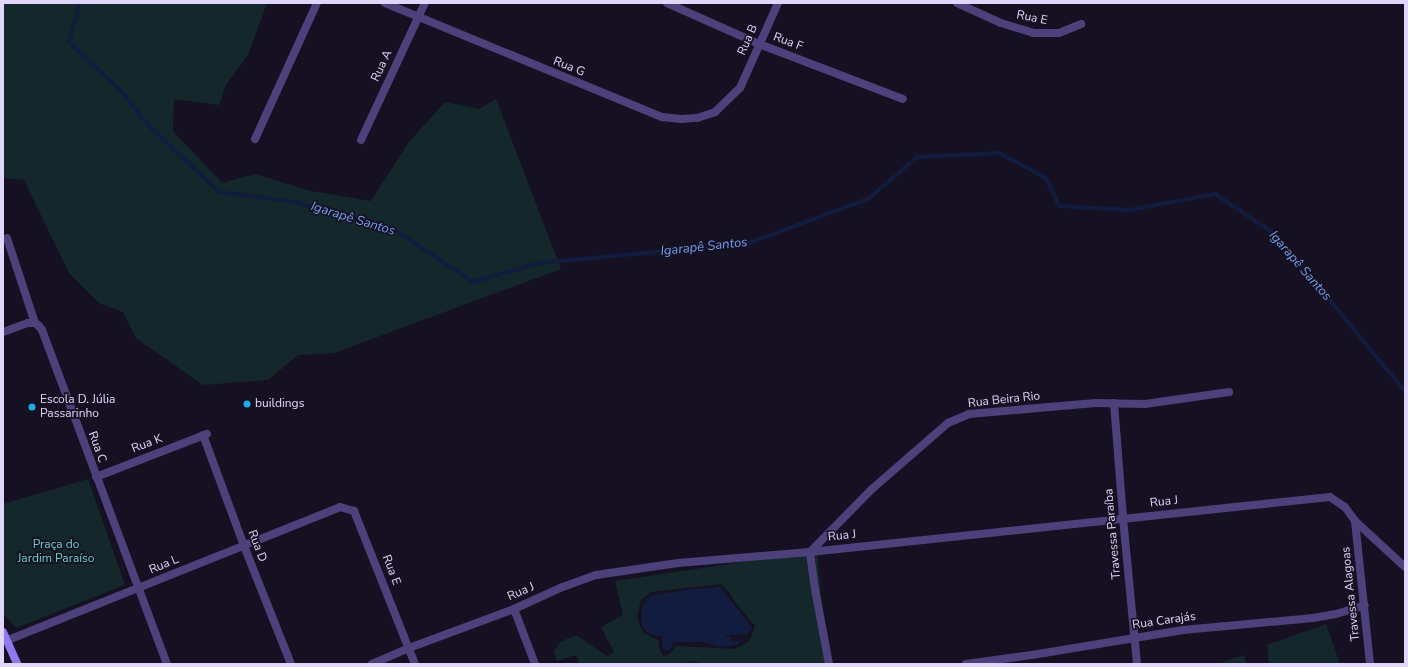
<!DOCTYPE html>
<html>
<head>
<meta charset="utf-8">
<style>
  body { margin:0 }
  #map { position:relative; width:1408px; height:667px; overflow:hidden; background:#161122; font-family:"Nunito Sans",sans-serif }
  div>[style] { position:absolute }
  .green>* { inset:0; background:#14282b }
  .water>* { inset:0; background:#121c3f }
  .pier>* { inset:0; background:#161122 }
  .stream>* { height:4px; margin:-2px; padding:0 2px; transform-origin:2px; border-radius:2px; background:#121c3f }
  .street>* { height:8px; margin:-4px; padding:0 4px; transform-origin:4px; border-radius:4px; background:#4d417b }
  .secondary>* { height:8px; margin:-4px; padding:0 4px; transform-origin:4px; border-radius:4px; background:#8e79ee }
  .dots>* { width:11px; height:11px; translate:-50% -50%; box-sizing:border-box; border:2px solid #161122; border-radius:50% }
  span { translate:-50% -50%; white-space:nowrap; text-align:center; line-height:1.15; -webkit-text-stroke:3.5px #161122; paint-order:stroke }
  .street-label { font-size:12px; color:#e0d6fa }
  .poi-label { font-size:12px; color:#e0d6fa }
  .left { translate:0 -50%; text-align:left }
  .park-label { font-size:12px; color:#6bd1c7 }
  .water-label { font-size:13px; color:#71a0ed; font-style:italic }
  .frame { position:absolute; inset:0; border:4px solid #e0d6fa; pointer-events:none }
</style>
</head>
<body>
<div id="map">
  <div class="green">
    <div style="clip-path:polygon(3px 3px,267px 3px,248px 55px,226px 85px,219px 105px,174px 99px,173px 131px,222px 183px,255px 174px,311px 191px,371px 201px,408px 143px,445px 102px,479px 109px,496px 99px,561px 269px,334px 353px,298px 355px,268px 380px,203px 385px,136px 338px,123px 312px,99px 303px,69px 273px,24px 180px,3px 178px)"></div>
    <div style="clip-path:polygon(88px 479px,125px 585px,16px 628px,3px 613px,3px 504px)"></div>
    <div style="clip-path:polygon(evenodd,817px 551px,828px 664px,708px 664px,690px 661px,684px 664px,580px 664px,576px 655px,557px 661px,554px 652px,560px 642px,576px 635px,607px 656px,614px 652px,601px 627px,623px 615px,615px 581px,817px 551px,721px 584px,729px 592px,735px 602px,755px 626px,750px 640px,740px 647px,732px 649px,676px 646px,670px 654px,663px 656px,659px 648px,659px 641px,644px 633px,640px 626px,637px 616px,641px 600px,651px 592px,721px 584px)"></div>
    <div style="clip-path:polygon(1326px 624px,1340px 664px,1269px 664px,1267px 645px)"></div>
    <div style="clip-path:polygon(1244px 655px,1246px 664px,1218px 664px)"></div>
  </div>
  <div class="water">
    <div style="clip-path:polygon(720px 587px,752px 627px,745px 639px,735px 645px,721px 647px,701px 642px,673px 642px,671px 649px,667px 651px,663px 649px,662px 637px,647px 633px,642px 625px,641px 616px,643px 604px,650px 596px,685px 590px)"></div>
  </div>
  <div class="pier">
    <div style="clip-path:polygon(749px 634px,747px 640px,731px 641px,731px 637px,726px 637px,726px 635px)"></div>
  </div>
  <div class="stream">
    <div style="left:80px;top:3px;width:41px;rotate:105.8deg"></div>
    <div style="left:69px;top:42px;width:73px;rotate:43.3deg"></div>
    <div style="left:122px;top:92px;width:41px;rotate:52deg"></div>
    <div style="left:147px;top:124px;width:99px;rotate:43.4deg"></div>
    <div style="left:219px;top:192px;width:77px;rotate:7.5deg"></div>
    <div style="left:295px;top:202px;width:104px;rotate:15.6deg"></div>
    <div style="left:395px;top:230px;width:94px;rotate:33.7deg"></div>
    <div style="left:473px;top:282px;width:69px;rotate:-16.1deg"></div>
    <div style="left:539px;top:263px;width:211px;rotate:-5.4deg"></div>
    <div style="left:749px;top:243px;width:127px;rotate:-20.3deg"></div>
    <div style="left:868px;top:199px;width:65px;rotate:-40.6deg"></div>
    <div style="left:917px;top:157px;width:82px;rotate:-2.8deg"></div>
    <div style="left:999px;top:153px;width:53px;rotate:28deg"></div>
    <div style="left:1046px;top:178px;width:31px;rotate:65deg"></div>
    <div style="left:1059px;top:206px;width:70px;rotate:3.3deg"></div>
    <div style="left:1129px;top:210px;width:87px;rotate:-10.5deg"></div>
    <div style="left:1215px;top:194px;width:72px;rotate:33.7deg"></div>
    <div style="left:1275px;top:234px;width:204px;rotate:50.4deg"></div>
  </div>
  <div class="street">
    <div style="left:385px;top:3px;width:300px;rotate:22.4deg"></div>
    <div style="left:662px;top:117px;width:19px;rotate:6deg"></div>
    <div style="left:681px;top:119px;width:16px;rotate:-4deg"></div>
    <div style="left:697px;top:118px;width:19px;rotate:-18deg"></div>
    <div style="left:715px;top:112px;width:35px;rotate:-44deg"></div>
    <div style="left:740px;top:88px;width:93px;rotate:-65.9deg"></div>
    <div style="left:667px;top:3px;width:101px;rotate:24deg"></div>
    <div style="left:759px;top:44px;width:154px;rotate:20.9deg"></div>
    <div style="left:957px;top:3px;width:48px;rotate:24.4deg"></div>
    <div style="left:1001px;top:23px;width:34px;rotate:17deg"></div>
    <div style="left:1033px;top:33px;width:26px"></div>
    <div style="left:1059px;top:33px;width:24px;rotate:-22deg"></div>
    <div style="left:255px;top:139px;width:149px;rotate:-65.5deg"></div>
    <div style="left:361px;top:140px;width:151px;rotate:-65deg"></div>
    <div style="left:7px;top:238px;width:89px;rotate:71.8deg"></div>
    <div style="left:35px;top:323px;width:5px;rotate:37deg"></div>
    <div style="left:39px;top:326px;width:5px;rotate:53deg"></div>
    <div style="left:42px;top:330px;width:357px;rotate:69.5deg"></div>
    <div style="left:3px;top:332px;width:27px;rotate:-20deg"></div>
    <div style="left:28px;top:323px;width:7px"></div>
    <div style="left:1114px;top:403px;width:115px;rotate:85.5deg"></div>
    <div style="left:1123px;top:518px;width:147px;rotate:84.5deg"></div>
    <div style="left:203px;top:435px;width:118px;rotate:69.7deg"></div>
    <div style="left:244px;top:546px;width:127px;rotate:68.3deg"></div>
    <div style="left:96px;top:477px;width:119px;rotate:-21.2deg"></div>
    <div style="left:1355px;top:521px;width:144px;rotate:84deg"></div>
    <div style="left:514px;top:609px;width:59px;rotate:69.1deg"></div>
    <div style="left:8px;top:640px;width:358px;rotate:-21.8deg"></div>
    <div style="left:340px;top:507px;width:15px;rotate:16deg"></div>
    <div style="left:354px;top:511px;width:165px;rotate:68.3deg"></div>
    <div style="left:372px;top:664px;width:40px;rotate:-23.4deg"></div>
    <div style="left:409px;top:648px;width:112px;rotate:-20.4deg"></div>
    <div style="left:514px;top:609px;width:51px;rotate:-24.5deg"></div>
    <div style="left:560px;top:588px;width:38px;rotate:-20deg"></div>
    <div style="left:596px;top:575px;width:83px;rotate:-8.3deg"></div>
    <div style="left:678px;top:563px;width:132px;rotate:-4.8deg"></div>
    <div style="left:810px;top:552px;width:523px;rotate:-6.04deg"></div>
    <div style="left:1330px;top:497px;width:18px;rotate:34deg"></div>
    <div style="left:1345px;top:507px;width:17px;rotate:54deg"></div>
    <div style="left:1355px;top:521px;width:68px;rotate:42.6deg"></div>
    <div style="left:829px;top:664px;width:76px;rotate:-100.6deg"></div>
    <div style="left:815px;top:589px;width:37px;rotate:-98deg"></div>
    <div style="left:810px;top:552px;width:88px;rotate:-45.5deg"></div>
    <div style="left:872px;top:489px;width:101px;rotate:-41deg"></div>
    <div style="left:948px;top:423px;width:23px;rotate:-23deg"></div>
    <div style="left:969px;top:414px;width:127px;rotate:-5deg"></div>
    <div style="left:1096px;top:403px;width:49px;rotate:1.2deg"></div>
    <div style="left:1145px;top:404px;width:85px;rotate:-8.1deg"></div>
    <div style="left:966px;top:664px;width:67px;rotate:-7.8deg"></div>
    <div style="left:1032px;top:655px;width:153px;rotate:-9.4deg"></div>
    <div style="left:1183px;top:630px;width:131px;rotate:-5.3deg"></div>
    <div style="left:1313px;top:618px;width:23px;rotate:-10deg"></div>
    <div style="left:1336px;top:614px;width:30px;rotate:-17deg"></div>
  </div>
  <div class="secondary">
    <div style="left:3px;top:632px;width:35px;rotate:66deg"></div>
  </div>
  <div class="dots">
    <div style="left:247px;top:404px;background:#1caee0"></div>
    <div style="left:32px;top:407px;background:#1caee0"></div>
  </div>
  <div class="street-label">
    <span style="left:1032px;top:18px;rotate:11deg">Rua E</span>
    <span style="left:748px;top:40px;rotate:-66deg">Rua B</span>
    <span style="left:788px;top:42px;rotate:21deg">Rua F</span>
    <span style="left:382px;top:66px;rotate:-65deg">Rua A</span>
    <span style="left:569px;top:67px;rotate:22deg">Rua G</span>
    <span style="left:1004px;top:400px;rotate:-6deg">Rua Beira Rio</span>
    <span style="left:147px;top:444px;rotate:-21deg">Rua K</span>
    <span style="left:97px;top:447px;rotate:70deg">Rua C</span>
    <span style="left:1164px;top:502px;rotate:-6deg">Rua J</span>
    <span style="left:1113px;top:534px;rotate:-95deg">Travessa Paraíba</span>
    <span style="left:842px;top:536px;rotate:-6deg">Rua J</span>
    <span style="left:257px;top:546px;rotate:69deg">Rua D</span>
    <span style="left:164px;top:565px;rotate:-22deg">Rua L</span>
    <span style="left:391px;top:570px;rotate:69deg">Rua E</span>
    <span style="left:521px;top:592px;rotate:-24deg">Rua J</span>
    <span style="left:1351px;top:594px;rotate:-96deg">Travessa Alagoas</span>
    <span style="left:1164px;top:621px;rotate:-8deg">Rua Carajás</span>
  </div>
  <div class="poi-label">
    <span class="left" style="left:40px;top:407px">Escola D. Júlia<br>Passarinho</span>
    <span class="left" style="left:255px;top:404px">buildings</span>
  </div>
  <div class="park-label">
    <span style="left:56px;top:552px">Praça do<br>Jardim Paraíso</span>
  </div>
  <div class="water-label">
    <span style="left:353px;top:219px;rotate:17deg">Igarapê Santos</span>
    <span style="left:704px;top:247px;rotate:-6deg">Igarapê Santos</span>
    <span style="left:1300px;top:266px;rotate:49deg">Igarapê Santos</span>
  </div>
  <div class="frame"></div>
</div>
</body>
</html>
